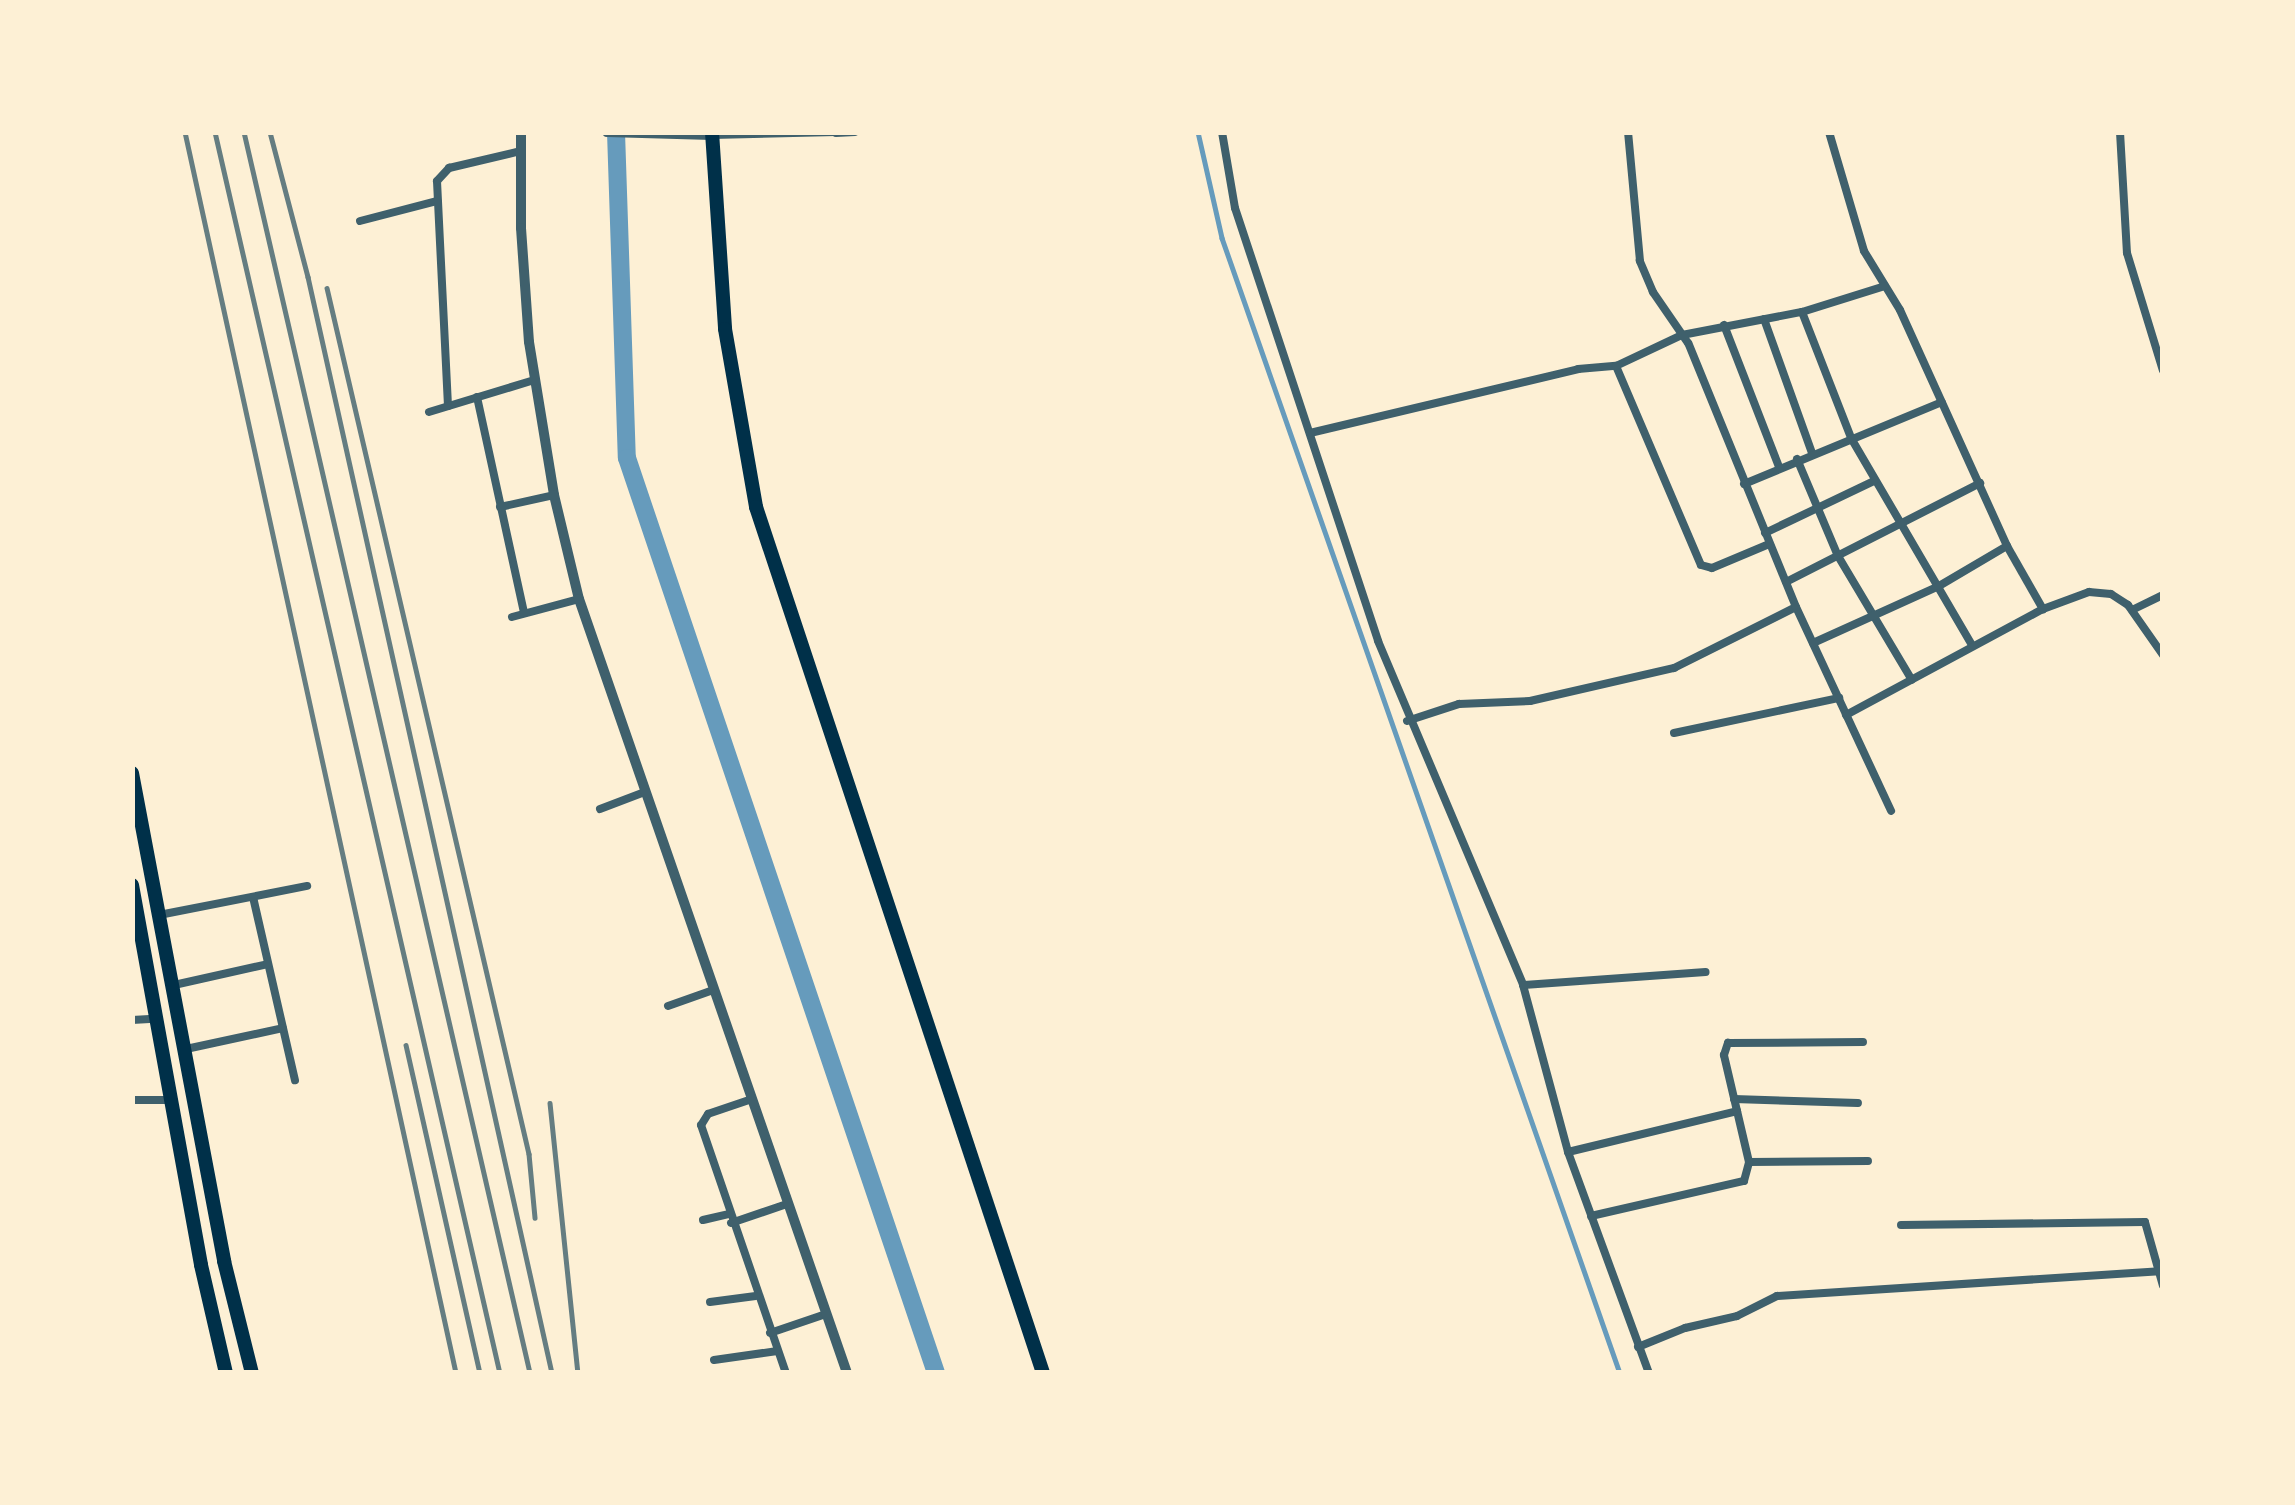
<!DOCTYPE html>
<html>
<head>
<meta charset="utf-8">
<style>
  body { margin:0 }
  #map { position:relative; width:2295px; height:1505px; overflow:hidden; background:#fdf0d5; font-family:"Fira Sans Condensed",sans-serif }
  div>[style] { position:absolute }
  .stream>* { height:4.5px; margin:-2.25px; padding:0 2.25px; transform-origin:2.25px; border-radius:2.25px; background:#669bbc }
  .canal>* { height:18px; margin:-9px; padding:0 9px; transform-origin:9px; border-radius:9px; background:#669bbc }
  .minor>* { height:8px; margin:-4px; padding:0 4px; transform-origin:4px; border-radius:4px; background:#3f606c }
  .tertiary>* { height:10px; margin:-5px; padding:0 5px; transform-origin:5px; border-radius:5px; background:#3f606c }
  .primary>* { height:14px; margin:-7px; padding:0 7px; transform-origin:7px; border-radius:7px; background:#003049 }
  .rail>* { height:4.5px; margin:-2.25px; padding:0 2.25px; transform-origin:2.25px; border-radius:2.25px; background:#657d81 }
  span { translate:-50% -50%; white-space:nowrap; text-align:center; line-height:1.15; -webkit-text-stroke:9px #fdf0d5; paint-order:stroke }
  .frame { position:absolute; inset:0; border:135px solid #fdf0d5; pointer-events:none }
</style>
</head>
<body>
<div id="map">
  <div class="stream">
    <div style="left:1198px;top:132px;width:109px;rotate:77.2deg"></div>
    <div style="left:1222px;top:238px;width:1203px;rotate:70.68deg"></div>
  </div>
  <div class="canal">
    <div style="left:616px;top:132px;width:326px;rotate:88.1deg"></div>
    <div style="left:627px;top:458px;width:966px;rotate:71.34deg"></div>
  </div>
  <div class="minor">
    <div style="left:1222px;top:132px;width:77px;rotate:80.3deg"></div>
    <div style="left:1235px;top:208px;width:456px;rotate:71.7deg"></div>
    <div style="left:1378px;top:641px;width:373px;rotate:67.1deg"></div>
    <div style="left:1523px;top:985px;width:173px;rotate:74.9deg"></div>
    <div style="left:1568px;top:1152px;width:235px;rotate:69.9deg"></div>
    <div style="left:1829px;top:132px;width:124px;rotate:73.6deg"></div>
    <div style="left:1864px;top:251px;width:69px;rotate:58.6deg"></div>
    <div style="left:1900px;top:310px;width:259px;rotate:65.6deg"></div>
    <div style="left:2007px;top:546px;width:73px;rotate:60.3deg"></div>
    <div style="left:2120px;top:132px;width:121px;rotate:86.7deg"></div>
    <div style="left:2127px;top:253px;width:123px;rotate:73deg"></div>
    <div style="left:836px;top:133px;width:19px;rotate:-3deg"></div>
    <div style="left:712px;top:135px;width:124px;rotate:-1.4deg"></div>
    <div style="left:360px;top:221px;width:80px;rotate:-14.6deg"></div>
    <div style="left:1802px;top:312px;width:135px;rotate:68.7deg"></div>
    <div style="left:1851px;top:438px;width:240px;rotate:59.7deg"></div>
    <div style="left:1764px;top:319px;width:142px;rotate:70.3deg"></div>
    <div style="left:1724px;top:325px;width:152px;rotate:68.8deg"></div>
    <div style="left:1616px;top:366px;width:216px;rotate:66.9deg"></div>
    <div style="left:1701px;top:565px;width:11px;rotate:15deg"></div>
    <div style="left:1712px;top:568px;width:62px;rotate:-22.8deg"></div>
    <div style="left:477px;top:397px;width:221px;rotate:77.7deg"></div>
    <div style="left:448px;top:406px;width:225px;rotate:-92.8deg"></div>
    <div style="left:437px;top:181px;width:18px;rotate:-47deg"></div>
    <div style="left:449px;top:168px;width:74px;rotate:-13.3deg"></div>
    <div style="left:429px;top:412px;width:110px;rotate:-16.9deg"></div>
    <div style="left:1310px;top:433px;width:276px;rotate:-13.4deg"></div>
    <div style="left:1578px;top:369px;width:38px;rotate:-5deg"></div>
    <div style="left:1616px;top:366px;width:73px;rotate:-25.2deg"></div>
    <div style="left:1682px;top:335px;width:122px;rotate:-10.9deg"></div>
    <div style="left:1802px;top:312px;width:87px;rotate:-17.4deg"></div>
    <div style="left:1797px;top:459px;width:105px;rotate:67.1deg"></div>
    <div style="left:1838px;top:556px;width:144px;rotate:59.2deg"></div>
    <div style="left:1744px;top:484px;width:214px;rotate:-22.5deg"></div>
    <div style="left:500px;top:507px;width:55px;rotate:-12.5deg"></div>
    <div style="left:1765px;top:533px;width:121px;rotate:-25.5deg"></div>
    <div style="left:1786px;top:582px;width:218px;rotate:-27deg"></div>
    <div style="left:1796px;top:607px;width:225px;rotate:65deg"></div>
    <div style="left:2132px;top:610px;width:34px;rotate:-26deg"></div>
    <div style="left:512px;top:617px;width:69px;rotate:-15deg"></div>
    <div style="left:1813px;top:643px;width:138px;rotate:-24.3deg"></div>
    <div style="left:1939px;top:586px;width:79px;rotate:-30.5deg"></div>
    <div style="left:1846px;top:715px;width:224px;rotate:-28.3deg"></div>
    <div style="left:2043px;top:609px;width:49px;rotate:-20.3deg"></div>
    <div style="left:2089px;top:592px;width:22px;rotate:5deg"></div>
    <div style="left:2111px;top:594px;width:20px;rotate:33deg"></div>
    <div style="left:2128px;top:605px;width:61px;rotate:55deg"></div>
    <div style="left:1407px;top:721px;width:55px;rotate:-18.1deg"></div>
    <div style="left:1459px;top:704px;width:71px;rotate:-2.4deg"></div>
    <div style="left:1530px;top:701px;width:148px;rotate:-12.9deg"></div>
    <div style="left:1674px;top:668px;width:136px;rotate:-26.6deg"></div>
    <div style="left:1796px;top:607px;width:285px;rotate:-112.2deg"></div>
    <div style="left:1688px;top:343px;width:62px;rotate:-124.5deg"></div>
    <div style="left:1653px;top:292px;width:34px;rotate:-113deg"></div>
    <div style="left:1640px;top:261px;width:130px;rotate:-95.3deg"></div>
    <div style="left:1674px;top:733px;width:169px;rotate:-12deg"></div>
    <div style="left:600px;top:809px;width:45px;rotate:-20.9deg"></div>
    <div style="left:253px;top:897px;width:188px;rotate:77.1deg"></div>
    <div style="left:159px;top:915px;width:151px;rotate:-11.1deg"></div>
    <div style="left:174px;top:985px;width:96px;rotate:-12.6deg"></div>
    <div style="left:1523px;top:985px;width:183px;rotate:-4.1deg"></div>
    <div style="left:668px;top:1006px;width:48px;rotate:-19.6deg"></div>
    <div style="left:132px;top:1020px;width:22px;rotate:-3deg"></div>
    <div style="left:186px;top:1049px;width:99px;rotate:-12.2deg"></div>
    <div style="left:752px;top:1099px;width:46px;rotate:161.2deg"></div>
    <div style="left:708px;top:1114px;width:13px;rotate:122deg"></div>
    <div style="left:701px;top:1125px;width:262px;rotate:71.1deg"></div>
    <div style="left:1734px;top:1099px;width:124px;rotate:1.8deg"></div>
    <div style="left:132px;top:1100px;width:39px"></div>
    <div style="left:1568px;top:1152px;width:174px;rotate:-13.6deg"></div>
    <div style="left:1749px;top:1162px;width:119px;rotate:-0.5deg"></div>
    <div style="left:1591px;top:1216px;width:157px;rotate:-12.9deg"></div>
    <div style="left:1744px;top:1181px;width:20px;rotate:-75deg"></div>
    <div style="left:1749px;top:1162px;width:110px;rotate:-103.2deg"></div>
    <div style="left:1724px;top:1055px;width:13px;rotate:-72deg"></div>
    <div style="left:1728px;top:1043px;width:135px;rotate:-0.4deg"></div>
    <div style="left:703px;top:1220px;width:26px;rotate:-13deg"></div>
    <div style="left:731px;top:1223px;width:59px;rotate:-18.7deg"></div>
    <div style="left:1901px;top:1225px;width:244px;rotate:-0.7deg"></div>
    <div style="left:2145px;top:1222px;width:66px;rotate:74.3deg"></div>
    <div style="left:710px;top:1302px;width:46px;rotate:-7.4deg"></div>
    <div style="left:770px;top:1333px;width:59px;rotate:-18.7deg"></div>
    <div style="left:1638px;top:1347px;width:51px;rotate:-22deg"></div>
    <div style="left:1685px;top:1328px;width:53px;rotate:-13deg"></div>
    <div style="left:1737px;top:1316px;width:45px;rotate:-26.6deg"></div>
    <div style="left:1777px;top:1296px;width:383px;rotate:-3.7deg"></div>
    <div style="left:714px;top:1360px;width:64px;rotate:-8.1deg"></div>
  </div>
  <div class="tertiary">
    <div style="left:521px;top:132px;width:96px;rotate:90deg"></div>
    <div style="left:521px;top:228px;width:114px;rotate:86deg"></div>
    <div style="left:529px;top:342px;width:155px;rotate:80.7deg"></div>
    <div style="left:554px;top:495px;width:107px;rotate:76.5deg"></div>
    <div style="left:579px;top:599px;width:819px;rotate:70.9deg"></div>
    <div style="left:607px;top:132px;width:105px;rotate:1.6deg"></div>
  </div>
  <div class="primary">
    <div style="left:712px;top:132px;width:197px;rotate:86.2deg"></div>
    <div style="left:725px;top:329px;width:181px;rotate:80.1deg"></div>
    <div style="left:756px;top:507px;width:912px;rotate:71.66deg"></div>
    <div style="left:132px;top:773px;width:497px;rotate:79.3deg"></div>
    <div style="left:224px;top:1261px;width:115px;rotate:76deg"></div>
    <div style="left:132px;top:885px;width:386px;rotate:79.7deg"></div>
    <div style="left:201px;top:1265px;width:111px;rotate:77deg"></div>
  </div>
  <div class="rail">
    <div style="left:185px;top:132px;width:1270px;rotate:77.68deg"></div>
    <div style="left:215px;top:132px;width:1273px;rotate:77.07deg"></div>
    <div style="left:244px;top:132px;width:1274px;rotate:77.02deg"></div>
    <div style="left:270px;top:132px;width:150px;rotate:75.3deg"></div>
    <div style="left:308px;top:277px;width:1123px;rotate:77.45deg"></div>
    <div style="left:327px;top:288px;width:889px;rotate:76.87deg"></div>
    <div style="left:529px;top:1154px;width:64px;rotate:84.6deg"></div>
    <div style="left:406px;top:1045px;width:336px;rotate:77.3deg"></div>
    <div style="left:550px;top:1103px;width:271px;rotate:84.1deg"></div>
  </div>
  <div class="frame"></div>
</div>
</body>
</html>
